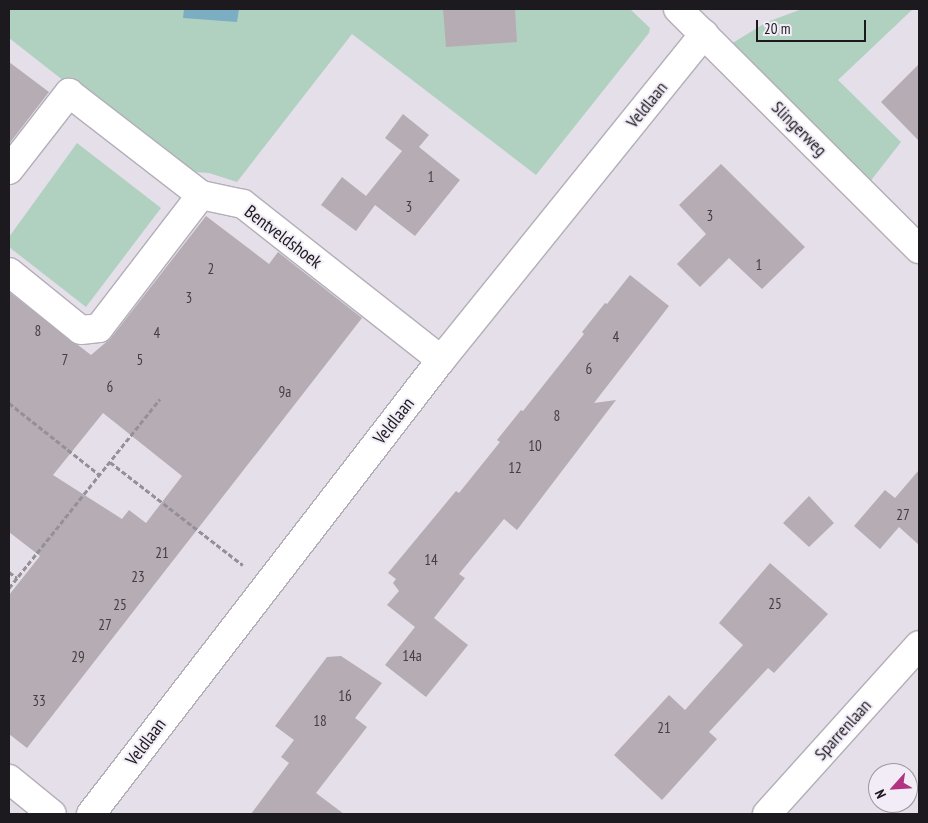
<!DOCTYPE html>
<html>
<head>
<meta charset="utf-8">
<style>
  body { margin:0 }
  #map { position:relative; width:928px; height:823px; overflow:hidden; background:#e5dfe9; font-family:"PT Sans Narrow",sans-serif }
  div>[style] { position:absolute }
  .green>* { inset:0; background:#b0d1c0 }
  .water>* { inset:0; background:#7baec3 }
  .building>* { inset:0; background:#b6acb3 }
  .path>* { height:3px; margin-top:-1.5px; transform-origin:0; background:repeating-linear-gradient(90deg,#959098 0 5px,transparent 0 7.5px) }
  .roads { filter:drop-shadow(1px 0 #b3aeb8) drop-shadow(-1px 0 #b3aeb8) drop-shadow(0 1px #b3aeb8) drop-shadow(0 -1px #b3aeb8) }
  .pedestrian>* { height:28px; margin:-14px; padding:0 14px; transform-origin:14px; border-radius:14px; background:#fff }
  .minor>* { height:28px; margin:-14px; padding:0 14px; transform-origin:14px; border-radius:14px; background:#fff }
  span { translate:-50% -50%; white-space:nowrap; text-align:center; line-height:1.15; -webkit-text-stroke:4px #f2ecf7; paint-order:stroke }
  .number-label { font-size:15px; color:#423e43 }
  .number-label span { -webkit-text-stroke-width:0 }
  .street-label { font-size:18px; color:#1c1a1e }
  .frame { position:absolute; inset:0; border:10px solid #1c1a1e; pointer-events:none }
  .north { position:absolute; left:868px; top:763px; width:50px; height:50px; box-sizing:border-box; background:#f2ecf7; border:1px solid #9c98a0; border-radius:50%; rotate:244deg; font-size:14px; font-weight:700; line-height:20px; text-align:center; color:#1c1a1e }
  .north::after { content:''; display:block; margin:auto; width:18px; height:22px; background:#b23380; clip-path:polygon(50% 0,100% 100%,50% 72%,0 100%) }
  .scale { position:absolute; left:756px; top:20px; width:110px; height:22px; box-sizing:border-box; border:2px solid #1c1a1e; border-top:0; padding-left:6px; font-size:15px; line-height:18px; white-space:nowrap; color:#1c1a1e; -webkit-text-stroke:4px #f2ecf7; paint-order:stroke }
</style>
</head>
<body>
<div id="map">
  <div class="green">
    <div style="clip-path:polygon(9px 9px,630px 9px,650px 28px,649px 33px,536px 175px,352px 34px,237px 182px,209px 173px,179px 171px,9px 38px)"></div>
    <div style="clip-path:polygon(802px 9px,913px 9px,838px 80px,901px 142px,869px 183px,726px 47px,767px 22px)"></div>
    <div style="clip-path:polygon(77px 143px,161px 208px,86px 307px,9px 247px,9px 237px)"></div>
  </div>
  <div class="water">
    <div style="clip-path:polygon(184px 9px,239px 9px,237px 22px,183px 18px)"></div>
  </div>
  <div class="building">
    <div style="clip-path:polygon(443px 9px,515px 9px,517px 42px,446px 47px)"></div>
    <div style="clip-path:polygon(9px 62px,49px 92px,9px 144px)"></div>
    <div style="clip-path:polygon(919px 64px,919px 141px,881px 102px)"></div>
    <div style="clip-path:polygon(403px 114px,429px 135px,419px 147px,460px 180px,415px 236px,375px 205px,356px 231px,321px 205px,342px 177px,366px 196px,402px 151px,385px 138px)"></div>
    <div style="clip-path:polygon(721px 164px,805px 247px,762px 289px,729px 258px,700px 287px,677px 264px,706px 234px,679px 205px)"></div>
    <div style="clip-path:polygon(evenodd,206px 216px,269px 264px,278px 252px,362px 318px,27px 748px,9px 734px,9px 595px,40px 556px,9px 532px,9px 292px,91px 355px,111px 338px,206px 216px,103px 413px,182px 476px,146px 523px,129px 510px,122px 519px,53px 475px,103px 413px)"></div>
    <div style="clip-path:polygon(630px 275px,669px 306px,594px 403px,616px 400px,517px 530px,504px 519px,459px 574px,465px 578px,434px 618px,468px 645px,426px 697px,385px 665px,415px 627px,387px 605px,399px 591px,393px 583px,396px 579px,388px 573px,456px 491px,459px 493px,500px 442px,497px 440px,521px 410px,523px 411px,584px 334px,582px 332px,605px 303px,607px 304px)"></div>
    <div style="clip-path:polygon(919px 470px,919px 545px,899px 527px,880px 549px,854px 526px,885px 490px,895px 498px)"></div>
    <div style="clip-path:polygon(809px 496px,834px 523px,809px 547px,783px 523px)"></div>
    <div style="clip-path:polygon(770px 563px,828px 614px,774px 673px,768px 668px,709px 732px,717px 739px,662px 800px,614px 755px,669px 695px,685px 710px,743px 645px,719px 623px)"></div>
    <div style="clip-path:polygon(341px 656px,382px 683px,355px 718px,367px 727px,316px 793px,344px 814px,251px 814px,289px 763px,281px 757px,294px 740px,275px 726px,327px 657px)"></div>
  </div>
  <div class="path">
    <div style="left:9px;top:403px;width:116px;rotate:38.4deg"></div>
    <div style="left:110px;top:462px;width:168px;rotate:37.8deg"></div>
    <div style="left:9px;top:572px;width:10px;rotate:37deg"></div>
    <div style="left:9px;top:588px;width:242px;rotate:-51.4deg"></div>
  </div>
  <div class="roads">
    <div class="pedestrian">
      <div style="left:9px;top:170px;width:98px;rotate:-52.1deg"></div>
      <div style="left:69px;top:93px;width:167px;rotate:37.7deg"></div>
      <div style="left:201px;top:195px;width:43px;rotate:12.1deg"></div>
      <div style="left:243px;top:204px;width:252px;rotate:38.2deg"></div>
      <div style="left:9px;top:272px;width:92px;rotate:38.9deg"></div>
      <div style="left:81px;top:330px;width:18px;rotate:-6deg"></div>
      <div style="left:99px;top:328px;width:168px;rotate:-52.5deg"></div>
    </div>
    <div class="minor">
      <div style="left:678px;top:9px;width:340px;rotate:44.9deg"></div>
      <div style="left:9px;top:779px;width:55px;rotate:39.1deg"></div>
      <div style="left:91px;top:814px;width:573px;rotate:-52.37deg"></div>
      <div style="left:441px;top:360px;width:419px;rotate:-51.1deg"></div>
      <div style="left:767px;top:814px;width:227px;rotate:-48deg"></div>
    </div>
  </div>
  <div class="number-label">
    <span style="left:431px;top:177px">1</span>
    <span style="left:409px;top:207px">3</span>
    <span style="left:710px;top:216px">3</span>
    <span style="left:759px;top:265px">1</span>
    <span style="left:211px;top:269px">2</span>
    <span style="left:189px;top:298px">3</span>
    <span style="left:38px;top:331px">8</span>
    <span style="left:157px;top:333px">4</span>
    <span style="left:616px;top:337px">4</span>
    <span style="left:65px;top:360px">7</span>
    <span style="left:140px;top:360px">5</span>
    <span style="left:589px;top:369px">6</span>
    <span style="left:110px;top:387px">6</span>
    <span style="left:285px;top:392px">9a</span>
    <span style="left:557px;top:416px">8</span>
    <span style="left:535px;top:446px">10</span>
    <span style="left:515px;top:468px">12</span>
    <span style="left:903px;top:515px">27</span>
    <span style="left:162px;top:553px">21</span>
    <span style="left:431px;top:560px">14</span>
    <span style="left:138px;top:577px">23</span>
    <span style="left:775px;top:604px">25</span>
    <span style="left:120px;top:605px">25</span>
    <span style="left:105px;top:625px">27</span>
    <span style="left:412px;top:656px">14a</span>
    <span style="left:78px;top:657px">29</span>
    <span style="left:345px;top:696px">16</span>
    <span style="left:39px;top:701px">33</span>
    <span style="left:320px;top:721px">18</span>
    <span style="left:664px;top:728px">21</span>
  </div>
  <div class="street-label">
    <span style="left:647px;top:105px;rotate:-51deg">Veldlaan</span>
    <span style="left:799px;top:129px;rotate:45deg">Slingerweg</span>
    <span style="left:283px;top:237px;rotate:37deg">Bentveldshoek</span>
    <span style="left:394px;top:421px;rotate:-52deg">Veldlaan</span>
    <span style="left:843px;top:730px;rotate:-48deg">Sparrenlaan</span>
    <span style="left:146px;top:742px;rotate:-53deg">Veldlaan</span>
  </div>
  <div class="frame"></div>
  <div class="north">N</div>
  <div class="scale">20 m</div>
</div>
</body>
</html>
